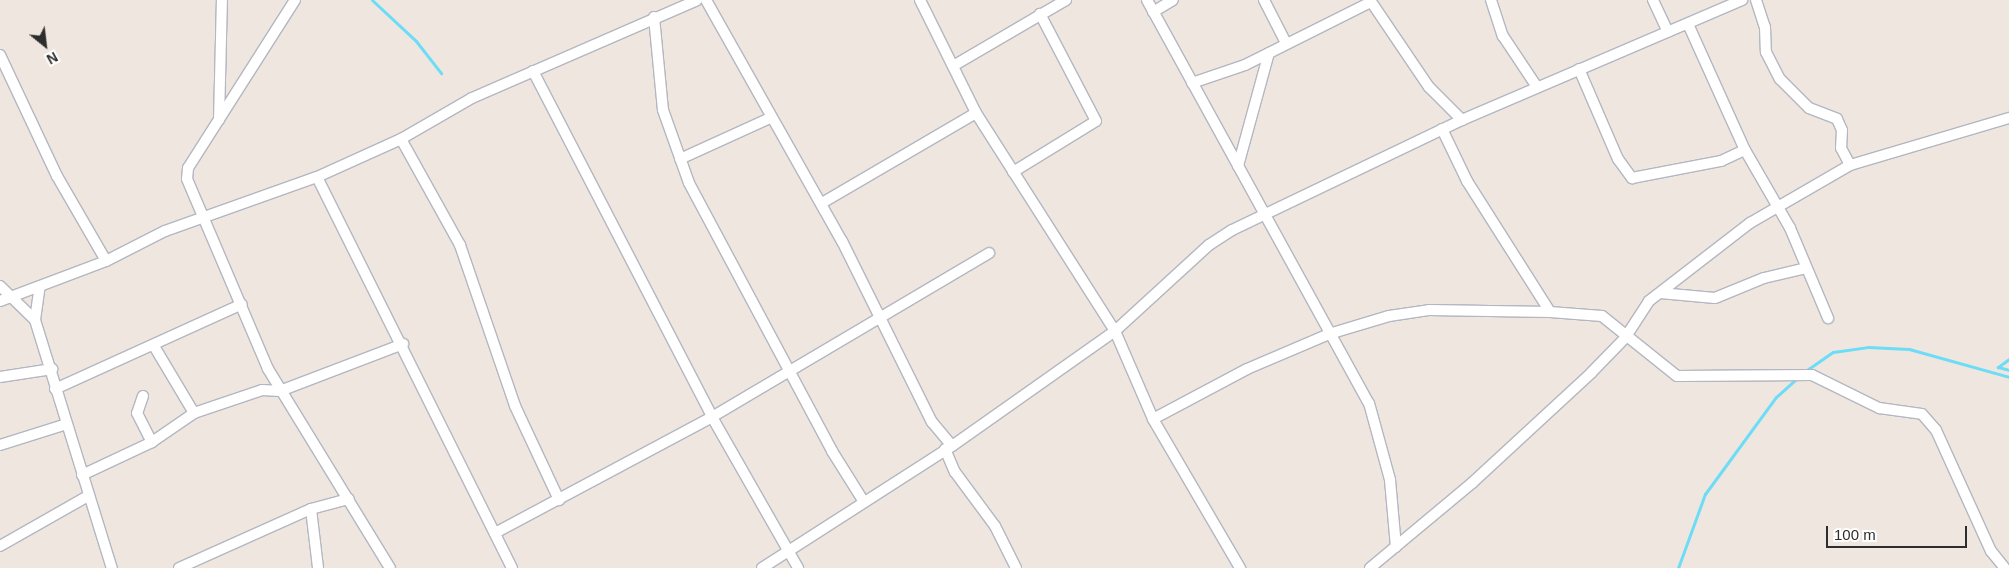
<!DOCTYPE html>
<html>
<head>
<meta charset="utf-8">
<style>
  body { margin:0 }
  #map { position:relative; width:2009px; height:568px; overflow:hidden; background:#efe7df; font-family:Arial,sans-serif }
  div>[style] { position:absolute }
  .stream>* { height:3px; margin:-1.5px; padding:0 1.5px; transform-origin:1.5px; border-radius:1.5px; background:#6ddcf6 }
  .roads { filter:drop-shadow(1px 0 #b3b7c1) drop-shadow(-1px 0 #b3b7c1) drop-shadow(0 1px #b3b7c1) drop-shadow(0 -1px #b3b7c1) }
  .minor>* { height:10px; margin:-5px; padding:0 5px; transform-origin:5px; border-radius:5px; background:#fff }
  span { translate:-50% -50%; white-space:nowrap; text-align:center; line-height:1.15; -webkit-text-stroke:5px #fff; paint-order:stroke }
  .north { position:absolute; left:20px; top:20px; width:50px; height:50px; -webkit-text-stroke:4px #fff; paint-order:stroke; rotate:151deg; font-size:14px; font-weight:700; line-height:20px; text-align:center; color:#2d2d2d }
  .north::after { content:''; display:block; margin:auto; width:18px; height:22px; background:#2d2d2d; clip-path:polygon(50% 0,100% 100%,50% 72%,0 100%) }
  .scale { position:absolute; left:1826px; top:526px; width:141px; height:22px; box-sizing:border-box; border:2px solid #2d2d2d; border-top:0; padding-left:6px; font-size:15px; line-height:18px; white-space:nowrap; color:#2d2d2d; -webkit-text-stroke:4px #fff; paint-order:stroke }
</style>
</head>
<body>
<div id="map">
  <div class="stream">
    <div style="left:372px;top:0;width:60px;rotate:43deg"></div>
    <div style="left:416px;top:41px;width:41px;rotate:52deg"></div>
    <div style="left:2009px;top:359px;width:14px;rotate:144deg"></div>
    <div style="left:1998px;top:367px;width:11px;rotate:15deg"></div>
    <div style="left:1804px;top:372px;width:35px;rotate:-35deg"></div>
    <div style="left:1833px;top:352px;width:35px;rotate:-8deg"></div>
    <div style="left:1868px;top:347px;width:41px;rotate:2.8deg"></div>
    <div style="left:1909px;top:349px;width:104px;rotate:15.6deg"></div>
    <div style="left:1678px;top:568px;width:79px;rotate:-70deg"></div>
    <div style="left:1705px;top:494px;width:120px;rotate:-53.8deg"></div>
    <div style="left:1776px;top:397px;width:28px;rotate:-42deg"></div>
  </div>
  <div class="roads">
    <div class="minor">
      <div style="left:295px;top:0;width:199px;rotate:122.5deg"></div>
      <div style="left:188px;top:168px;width:11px;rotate:95deg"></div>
      <div style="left:187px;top:179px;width:207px;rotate:66.9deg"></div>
      <div style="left:268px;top:369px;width:233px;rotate:58.5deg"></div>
      <div style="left:706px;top:0;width:277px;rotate:60.6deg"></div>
      <div style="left:842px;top:241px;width:202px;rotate:63.6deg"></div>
      <div style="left:932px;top:422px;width:31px;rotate:50deg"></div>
      <div style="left:920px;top:0;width:126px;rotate:63.6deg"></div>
      <div style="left:976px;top:113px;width:259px;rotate:57.5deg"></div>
      <div style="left:1115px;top:331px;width:96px;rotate:66.6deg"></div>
      <div style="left:1153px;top:419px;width:173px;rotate:59.7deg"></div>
      <div style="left:1147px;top:0;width:460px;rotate:61.2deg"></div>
      <div style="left:1369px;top:403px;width:80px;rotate:74.7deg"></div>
      <div style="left:1390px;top:480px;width:67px;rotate:84.9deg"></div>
      <div style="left:1264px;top:0;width:48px;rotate:62.9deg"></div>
      <div style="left:1370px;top:0;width:105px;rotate:55.9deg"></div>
      <div style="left:1429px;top:87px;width:47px;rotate:45deg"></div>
      <div style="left:1491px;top:0;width:38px;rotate:72deg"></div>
      <div style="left:1503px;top:36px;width:61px;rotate:56.3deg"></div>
      <div style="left:1653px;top:0;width:35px;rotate:65deg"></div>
      <div style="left:1756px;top:0;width:28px;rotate:72deg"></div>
      <div style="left:1765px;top:27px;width:25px;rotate:88deg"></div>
      <div style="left:1766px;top:52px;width:30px;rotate:63deg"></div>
      <div style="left:1780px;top:79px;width:41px;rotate:45deg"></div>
      <div style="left:1809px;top:108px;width:30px;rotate:21deg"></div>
      <div style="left:1837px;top:119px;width:12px;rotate:66deg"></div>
      <div style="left:1842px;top:130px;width:18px;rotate:93deg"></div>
      <div style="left:1841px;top:148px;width:19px;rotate:62deg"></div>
      <div style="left:1153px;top:12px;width:23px;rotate:-31deg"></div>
      <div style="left:654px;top:17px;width:93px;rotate:84.5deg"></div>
      <div style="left:663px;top:110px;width:77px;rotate:70.4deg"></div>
      <div style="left:689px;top:183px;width:304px;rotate:61.9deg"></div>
      <div style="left:832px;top:451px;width:60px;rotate:57.9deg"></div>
      <div style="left:1688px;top:24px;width:138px;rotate:65.7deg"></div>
      <div style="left:1745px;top:150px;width:90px;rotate:60deg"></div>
      <div style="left:1790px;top:228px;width:98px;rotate:67.1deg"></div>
      <div style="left:0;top:55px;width:134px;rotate:64.8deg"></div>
      <div style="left:57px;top:176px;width:98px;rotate:60deg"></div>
      <div style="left:953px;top:66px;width:131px;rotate:-30.3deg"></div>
      <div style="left:1579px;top:69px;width:98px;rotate:66.6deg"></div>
      <div style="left:1618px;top:159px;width:24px;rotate:54deg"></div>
      <div style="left:1632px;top:178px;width:91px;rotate:-10.8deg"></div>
      <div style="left:1721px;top:161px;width:26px;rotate:-25deg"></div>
      <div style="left:533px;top:71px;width:390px;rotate:62.6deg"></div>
      <div style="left:712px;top:417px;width:174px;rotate:60.3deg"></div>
      <div style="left:1192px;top:83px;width:56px;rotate:-18.8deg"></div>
      <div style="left:1245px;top:65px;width:141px;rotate:-26.6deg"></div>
      <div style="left:219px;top:120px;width:120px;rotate:-88.6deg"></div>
      <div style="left:1442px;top:129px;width:58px;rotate:64.3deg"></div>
      <div style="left:1467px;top:181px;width:155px;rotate:57.6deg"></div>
      <div style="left:1550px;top:312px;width:52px;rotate:4.4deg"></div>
      <div style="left:1602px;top:316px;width:96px;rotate:38.7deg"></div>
      <div style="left:1677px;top:376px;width:135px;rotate:-0.4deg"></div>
      <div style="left:1812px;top:375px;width:75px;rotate:26.2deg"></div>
      <div style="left:1879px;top:408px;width:43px;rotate:7.9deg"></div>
      <div style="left:1922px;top:414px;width:21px;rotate:49deg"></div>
      <div style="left:1936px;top:430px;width:133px;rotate:65.6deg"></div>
      <div style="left:1991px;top:551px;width:22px;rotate:51deg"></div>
      <div style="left:401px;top:139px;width:121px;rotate:60.9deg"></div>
      <div style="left:460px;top:245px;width:170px;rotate:71.1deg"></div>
      <div style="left:515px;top:406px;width:104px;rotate:64.9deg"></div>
      <div style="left:680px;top:159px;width:99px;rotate:-24.5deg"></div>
      <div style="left:1238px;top:166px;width:117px;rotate:-74.7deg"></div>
      <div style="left:1013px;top:172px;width:97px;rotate:-31.6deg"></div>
      <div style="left:1096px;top:121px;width:121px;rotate:-117.6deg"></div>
      <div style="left:317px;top:177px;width:437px;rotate:63.5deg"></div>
      <div style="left:822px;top:203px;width:178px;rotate:-30.3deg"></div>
      <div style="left:0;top:286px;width:49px;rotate:44.2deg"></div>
      <div style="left:35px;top:320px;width:260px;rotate:72.8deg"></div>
      <div style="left:1660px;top:293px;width:55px;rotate:5.2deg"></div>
      <div style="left:1715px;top:298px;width:53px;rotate:-22.2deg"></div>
      <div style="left:1764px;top:278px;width:43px;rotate:-13.4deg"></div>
      <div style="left:0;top:301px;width:113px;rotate:-20.7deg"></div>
      <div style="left:106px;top:261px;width:66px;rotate:-27deg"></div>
      <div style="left:165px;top:231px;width:161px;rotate:-19.6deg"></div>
      <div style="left:317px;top:177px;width:92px;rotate:-24.3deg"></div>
      <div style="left:401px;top:139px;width:82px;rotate:-30deg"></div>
      <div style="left:472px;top:98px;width:245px;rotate:-23.5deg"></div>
      <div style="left:35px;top:320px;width:34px;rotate:-82deg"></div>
      <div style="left:154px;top:346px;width:78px;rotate:59.2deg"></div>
      <div style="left:0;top:377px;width:53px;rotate:-8.7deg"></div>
      <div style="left:55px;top:389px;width:205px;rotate:-24.4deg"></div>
      <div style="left:143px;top:396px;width:18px;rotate:109deg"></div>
      <div style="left:137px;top:413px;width:33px;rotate:63deg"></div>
      <div style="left:1153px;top:419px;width:106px;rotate:-28deg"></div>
      <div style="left:1247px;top:369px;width:89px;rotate:-23.1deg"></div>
      <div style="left:1329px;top:334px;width:63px;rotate:-16.7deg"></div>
      <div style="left:1389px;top:316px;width:40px;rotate:-8.5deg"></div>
      <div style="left:1429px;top:310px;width:121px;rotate:0.9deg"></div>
      <div style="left:0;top:445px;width:70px;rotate:-17.4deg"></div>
      <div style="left:945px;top:449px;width:25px;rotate:67deg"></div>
      <div style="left:955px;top:472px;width:67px;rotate:53.5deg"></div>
      <div style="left:995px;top:526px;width:47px;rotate:63.4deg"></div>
      <div style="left:82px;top:475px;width:77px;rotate:-25.2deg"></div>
      <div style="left:152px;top:442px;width:51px;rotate:-34.6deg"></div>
      <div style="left:194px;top:413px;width:72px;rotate:-18.7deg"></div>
      <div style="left:262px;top:390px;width:18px;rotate:3deg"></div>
      <div style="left:280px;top:391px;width:132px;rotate:-20.9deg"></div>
      <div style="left:311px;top:509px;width:59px;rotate:83.2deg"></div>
      <div style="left:495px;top:533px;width:246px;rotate:-28.1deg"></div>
      <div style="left:712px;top:417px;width:322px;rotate:-30.6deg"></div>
      <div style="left:0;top:546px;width:101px;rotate:-29.6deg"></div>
      <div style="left:179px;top:568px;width:145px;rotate:-24.1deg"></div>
      <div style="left:311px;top:509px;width:39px;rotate:-15deg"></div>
      <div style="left:762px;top:568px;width:226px;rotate:-32.7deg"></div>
      <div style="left:952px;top:446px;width:199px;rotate:-35.2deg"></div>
      <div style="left:1115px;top:331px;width:127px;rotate:-42.5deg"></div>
      <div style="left:1209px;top:245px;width:27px;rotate:-33deg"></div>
      <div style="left:1232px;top:230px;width:255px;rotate:-25.6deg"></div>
      <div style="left:1462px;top:120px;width:305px;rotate:-23.2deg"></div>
      <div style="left:1370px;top:568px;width:133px;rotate:-39.8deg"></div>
      <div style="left:1472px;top:483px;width:162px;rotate:-42.7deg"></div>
      <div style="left:1591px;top:373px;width:49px;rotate:-45.8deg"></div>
      <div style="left:1625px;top:338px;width:44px;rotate:-57deg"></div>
      <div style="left:1649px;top:301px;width:128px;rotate:-37.7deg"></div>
      <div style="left:1750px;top:223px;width:116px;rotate:-30.1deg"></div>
      <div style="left:1850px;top:165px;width:166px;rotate:-16.5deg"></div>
    </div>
  </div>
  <div class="north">N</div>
  <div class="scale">100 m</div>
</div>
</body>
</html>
